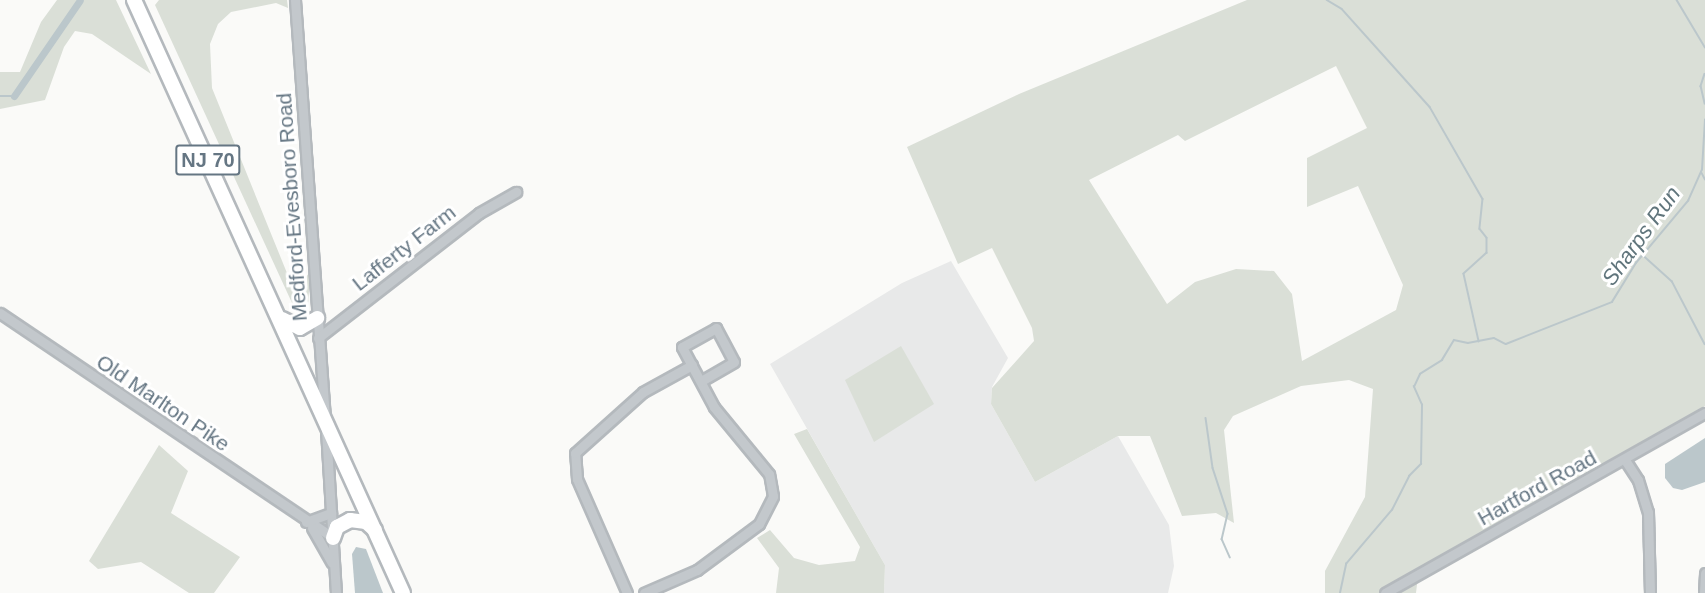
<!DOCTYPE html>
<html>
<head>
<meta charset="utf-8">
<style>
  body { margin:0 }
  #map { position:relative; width:1705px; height:593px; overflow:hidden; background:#fafaf8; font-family:Arial,sans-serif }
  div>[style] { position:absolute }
  .built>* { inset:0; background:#e8e9e9 }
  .green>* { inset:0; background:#dadfd7 }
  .water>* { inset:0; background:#bbc7cb }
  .stream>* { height:1.5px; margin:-0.75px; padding:0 0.75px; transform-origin:0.75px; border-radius:0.75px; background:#bbc7cb }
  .canal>* { height:7px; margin:-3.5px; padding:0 3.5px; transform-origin:3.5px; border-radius:3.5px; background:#bbc7cb }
  .roads { filter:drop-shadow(2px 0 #b4b9bd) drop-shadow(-2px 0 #b4b9bd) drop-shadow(0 2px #b4b9bd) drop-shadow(0 -2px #b4b9bd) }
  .minor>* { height:9px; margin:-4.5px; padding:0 4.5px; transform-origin:4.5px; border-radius:4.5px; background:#c3c8cc }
  .highway>* { height:14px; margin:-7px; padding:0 7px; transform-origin:7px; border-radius:7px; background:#fff }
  span { translate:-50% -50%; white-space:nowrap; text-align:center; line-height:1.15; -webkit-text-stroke:6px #fff; paint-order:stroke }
  .shield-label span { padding:2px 4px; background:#fff; border:2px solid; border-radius:4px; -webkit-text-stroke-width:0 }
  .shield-label { font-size:20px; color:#657683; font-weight:700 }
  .street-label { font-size:21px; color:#657683 }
  .water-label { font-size:22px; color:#60757c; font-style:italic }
</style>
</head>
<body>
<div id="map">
  <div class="built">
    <div style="clip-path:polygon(951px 261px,1008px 358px,992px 387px,991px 404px,1035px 482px,1118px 436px,1169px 525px,1174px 566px,1168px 593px,884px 593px,885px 565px,770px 364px,902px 283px)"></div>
  </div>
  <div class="green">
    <div style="clip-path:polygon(57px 0,116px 0,151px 74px,92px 34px,75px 31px,64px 47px,45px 100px,0 109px,0 72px,20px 72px,41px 22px)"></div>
    <div style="clip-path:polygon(159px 0,287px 0,288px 8px,276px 3px,231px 12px,218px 24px,210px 44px,212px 88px,289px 278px,301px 283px,310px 272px,308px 310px,298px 316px,155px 5px)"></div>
    <div style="clip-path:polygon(evenodd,1247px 0,1705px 0,1705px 406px,1418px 576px,1416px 593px,1325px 593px,1325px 571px,1365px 497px,1373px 389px,1349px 380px,1301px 386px,1233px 416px,1224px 430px,1234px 523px,1216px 513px,1182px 516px,1150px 436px,1118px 436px,1035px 482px,991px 404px,992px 388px,1034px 341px,1032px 328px,992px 248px,958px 264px,907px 147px,1019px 94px,1247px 0,1336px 66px,1367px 128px,1307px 158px,1307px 207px,1358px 186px,1403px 285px,1396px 310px,1302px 361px,1292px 294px,1274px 271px,1236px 269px,1195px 282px,1167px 304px,1089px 180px,1178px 135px,1185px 141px,1336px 66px)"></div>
    <div style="clip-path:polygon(901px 346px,934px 404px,874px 442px,845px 380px)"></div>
    <div style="clip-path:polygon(807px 429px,885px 565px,884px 593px,776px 593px,779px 568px,757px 538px,770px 530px,794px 558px,819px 565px,855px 561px,860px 547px,794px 434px)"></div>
    <div style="clip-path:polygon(159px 445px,188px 471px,171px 513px,240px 557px,214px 593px,189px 593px,141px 562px,98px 569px,89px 561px)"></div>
  </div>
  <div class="water">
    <div style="clip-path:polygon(1705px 438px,1705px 482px,1682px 490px,1673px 488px,1665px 478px,1665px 464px)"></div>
    <div style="clip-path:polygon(356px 547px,366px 549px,383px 593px,355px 593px,352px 554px)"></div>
  </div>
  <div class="stream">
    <div style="left:1327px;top:0;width:17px;rotate:31deg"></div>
    <div style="left:1342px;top:9px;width:132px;rotate:48.1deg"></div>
    <div style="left:1430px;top:107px;width:106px;rotate:60.1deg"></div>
    <div style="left:1483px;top:199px;width:30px;rotate:96deg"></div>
    <div style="left:1480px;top:229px;width:11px;rotate:52deg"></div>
    <div style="left:1487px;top:238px;width:15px;rotate:90deg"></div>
    <div style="left:1487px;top:253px;width:31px;rotate:138deg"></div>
    <div style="left:1464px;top:274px;width:69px;rotate:77.4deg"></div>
    <div style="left:1677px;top:0;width:55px;rotate:59.2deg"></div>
    <div style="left:1705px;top:74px;width:13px;rotate:108deg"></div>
    <div style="left:1701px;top:86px;width:18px;rotate:77deg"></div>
    <div style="left:0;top:96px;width:14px"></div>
    <div style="left:1702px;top:173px;width:7px;rotate:63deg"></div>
    <div style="left:1644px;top:256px;width:38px;rotate:42deg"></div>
    <div style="left:1672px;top:281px;width:71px;rotate:62.4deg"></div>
    <div style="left:1206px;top:418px;width:50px;rotate:82deg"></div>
    <div style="left:1213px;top:468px;width:48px;rotate:71.9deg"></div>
    <div style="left:1228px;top:514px;width:26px;rotate:103deg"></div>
    <div style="left:1222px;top:539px;width:20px;rotate:66deg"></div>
    <div style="left:1340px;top:593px;width:30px;rotate:-78deg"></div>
    <div style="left:1346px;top:564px;width:71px;rotate:-49.6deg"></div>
    <div style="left:1392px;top:510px;width:38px;rotate:-63deg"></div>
    <div style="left:1409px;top:476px;width:17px;rotate:-45deg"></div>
    <div style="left:1421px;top:464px;width:59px;rotate:-89deg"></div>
    <div style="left:1422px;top:405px;width:20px;rotate:-114deg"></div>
    <div style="left:1414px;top:387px;width:14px;rotate:-65deg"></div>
    <div style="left:1420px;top:374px;width:26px;rotate:-32deg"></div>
    <div style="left:1442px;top:360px;width:23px;rotate:-59deg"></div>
    <div style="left:1454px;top:340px;width:14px;rotate:12deg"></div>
    <div style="left:1468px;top:343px;width:26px;rotate:-11deg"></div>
    <div style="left:1494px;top:338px;width:13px;rotate:27deg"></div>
    <div style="left:1506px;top:344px;width:114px;rotate:-21.6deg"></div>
    <div style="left:1612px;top:302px;width:46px;rotate:-58.4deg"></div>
    <div style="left:1636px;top:263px;width:81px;rotate:-50deg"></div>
    <div style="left:1688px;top:201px;width:34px;rotate:-66deg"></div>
    <div style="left:1702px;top:170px;width:50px;rotate:-86.6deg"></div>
  </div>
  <div class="canal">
    <div style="left:14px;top:96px;width:116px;rotate:-55.5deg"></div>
  </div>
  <div class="roads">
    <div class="minor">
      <div style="left:295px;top:0;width:415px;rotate:85.9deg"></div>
      <div style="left:0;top:313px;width:402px;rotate:34deg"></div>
      <div style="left:318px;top:338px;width:204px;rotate:-37.8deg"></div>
      <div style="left:479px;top:213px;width:43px;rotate:-29.6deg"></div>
      <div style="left:326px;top:430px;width:163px;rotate:86.5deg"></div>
      <div style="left:1625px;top:460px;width:24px;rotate:57deg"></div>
      <div style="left:1638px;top:480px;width:34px;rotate:73deg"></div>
      <div style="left:1648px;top:512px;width:81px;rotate:88.6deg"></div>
      <div style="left:306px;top:522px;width:27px;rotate:-20deg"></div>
      <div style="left:312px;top:528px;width:40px;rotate:60.3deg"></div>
      <div style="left:627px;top:593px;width:124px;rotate:-113.7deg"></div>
      <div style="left:577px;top:479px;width:26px;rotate:-94deg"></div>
      <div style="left:575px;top:453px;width:91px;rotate:-41.9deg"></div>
      <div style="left:643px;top:392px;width:56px;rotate:-28.9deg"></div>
      <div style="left:644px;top:593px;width:58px;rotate:-23.5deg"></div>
      <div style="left:697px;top:570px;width:77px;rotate:-36.6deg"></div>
      <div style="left:759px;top:524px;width:31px;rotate:-63deg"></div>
      <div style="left:773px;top:496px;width:22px;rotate:-100deg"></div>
      <div style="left:769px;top:474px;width:87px;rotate:-129.4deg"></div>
      <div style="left:714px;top:407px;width:68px;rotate:-118.1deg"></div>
      <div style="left:682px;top:347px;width:39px;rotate:-29deg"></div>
      <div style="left:716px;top:328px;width:38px;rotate:62deg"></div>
      <div style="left:734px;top:362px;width:38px;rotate:150deg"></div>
      <div style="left:1385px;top:593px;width:367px;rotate:-29.4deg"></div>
      <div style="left:1704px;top:593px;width:20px;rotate:-87deg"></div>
    </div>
    <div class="highway">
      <div style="left:134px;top:0;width:651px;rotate:65.6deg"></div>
      <div style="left:282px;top:319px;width:20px;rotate:27deg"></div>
      <div style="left:300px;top:328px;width:20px;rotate:-30deg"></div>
      <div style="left:333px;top:538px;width:12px;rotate:-70deg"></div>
      <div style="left:337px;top:527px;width:15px;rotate:-28deg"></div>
      <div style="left:350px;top:520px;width:16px;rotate:7deg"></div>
      <div style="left:366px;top:522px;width:12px;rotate:42deg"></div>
    </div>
  </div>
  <div class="shield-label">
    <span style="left:208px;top:160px">NJ 70</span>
  </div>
  <div class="street-label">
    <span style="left:292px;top:207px;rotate:-94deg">Medford-Evesboro Road</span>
    <span style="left:404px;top:248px;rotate:-38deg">Lafferty Farm</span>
    <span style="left:163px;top:403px;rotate:34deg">Old Marlton Pike</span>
    <span style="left:1537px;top:488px;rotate:-29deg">Hartford Road</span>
  </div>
  <div class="water-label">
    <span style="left:1641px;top:236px;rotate:-54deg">Sharps Run</span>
  </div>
</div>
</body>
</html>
